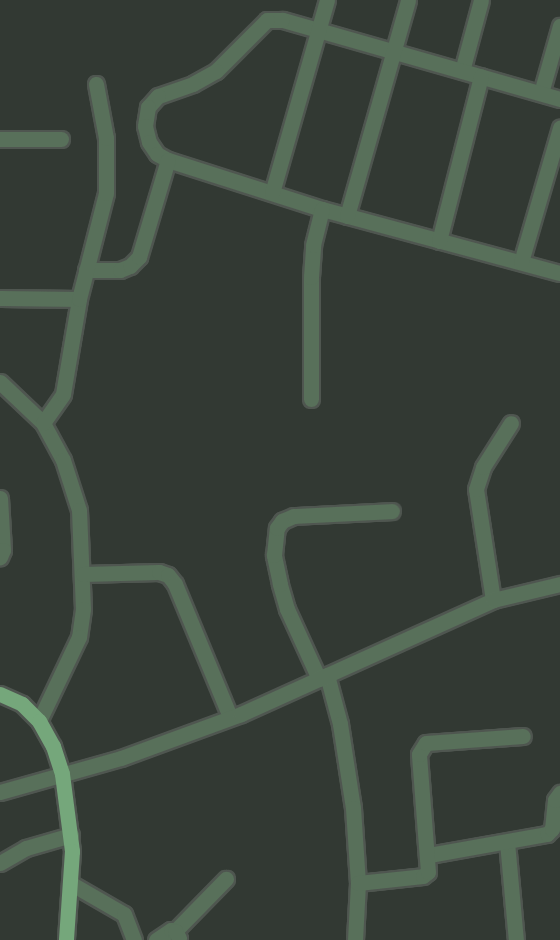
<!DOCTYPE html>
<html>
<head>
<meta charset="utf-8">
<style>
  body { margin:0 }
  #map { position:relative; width:560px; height:940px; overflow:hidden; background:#323933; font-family:"Roboto Serif",serif }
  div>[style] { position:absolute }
  .roads { filter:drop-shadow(2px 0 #4f5650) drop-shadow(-2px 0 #4f5650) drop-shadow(0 2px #4f5650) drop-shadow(0 -2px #4f5650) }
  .minor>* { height:15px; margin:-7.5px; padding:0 7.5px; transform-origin:7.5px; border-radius:7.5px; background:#58705a }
  .major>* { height:15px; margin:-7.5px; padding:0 7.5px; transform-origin:7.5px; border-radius:7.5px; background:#75a77b }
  span { translate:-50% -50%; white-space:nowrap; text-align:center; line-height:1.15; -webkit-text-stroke:5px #323933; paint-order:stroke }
</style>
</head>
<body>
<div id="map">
  <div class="roads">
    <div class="minor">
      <div style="left:462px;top:71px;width:73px;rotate:-75deg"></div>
      <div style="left:541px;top:93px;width:70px;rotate:-74.2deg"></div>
      <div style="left:560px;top:99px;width:289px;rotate:-164.1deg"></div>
      <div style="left:282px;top:20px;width:15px;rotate:180deg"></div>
      <div style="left:267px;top:20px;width:72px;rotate:135deg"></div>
      <div style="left:216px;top:71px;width:26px;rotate:151deg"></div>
      <div style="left:193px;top:84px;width:37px;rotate:161deg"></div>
      <div style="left:158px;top:96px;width:15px;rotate:132deg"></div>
      <div style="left:148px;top:107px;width:19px;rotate:99deg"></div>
      <div style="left:145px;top:126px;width:16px;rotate:76deg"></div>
      <div style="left:149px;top:142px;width:14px;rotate:56deg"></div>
      <div style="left:157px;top:154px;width:13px;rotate:29deg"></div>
      <div style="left:168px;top:160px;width:162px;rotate:17.7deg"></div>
      <div style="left:322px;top:209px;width:246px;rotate:15.1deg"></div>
      <div style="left:0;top:139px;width:61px"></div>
      <div style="left:272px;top:193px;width:201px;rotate:-74.1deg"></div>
      <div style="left:347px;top:216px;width:224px;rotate:-74.2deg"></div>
      <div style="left:439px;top:241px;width:170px;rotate:-75.7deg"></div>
      <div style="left:521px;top:262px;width:140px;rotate:-73.8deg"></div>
      <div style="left:86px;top:270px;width:34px"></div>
      <div style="left:120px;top:270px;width:11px;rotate:-22deg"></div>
      <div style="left:130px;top:266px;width:13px;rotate:-45deg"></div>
      <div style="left:139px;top:257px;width:101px;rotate:-73.4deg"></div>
      <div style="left:0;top:298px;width:79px;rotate:0.7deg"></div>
      <div style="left:0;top:382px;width:59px;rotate:43.6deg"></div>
      <div style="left:43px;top:423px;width:42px;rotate:61.6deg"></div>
      <div style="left:63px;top:460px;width:52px;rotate:72.3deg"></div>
      <div style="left:79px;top:510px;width:99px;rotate:87.7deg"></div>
      <div style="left:83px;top:609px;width:28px;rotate:98deg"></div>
      <div style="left:79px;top:637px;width:93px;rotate:115.5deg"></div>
      <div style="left:311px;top:399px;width:122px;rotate:-90deg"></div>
      <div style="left:311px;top:277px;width:32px;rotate:-86deg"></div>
      <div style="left:313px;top:245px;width:37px;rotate:-76deg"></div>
      <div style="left:43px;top:423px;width:35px;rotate:-55deg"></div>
      <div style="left:63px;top:394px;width:96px;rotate:-80.4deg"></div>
      <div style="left:79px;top:299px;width:109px;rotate:-75.7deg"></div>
      <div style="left:106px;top:193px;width:55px;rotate:-90deg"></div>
      <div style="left:106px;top:138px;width:55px;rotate:-100.5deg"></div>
      <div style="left:0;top:498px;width:52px;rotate:86.7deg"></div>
      <div style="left:3px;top:550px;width:8px;rotate:113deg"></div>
      <div style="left:83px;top:574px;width:76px;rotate:-1.5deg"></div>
      <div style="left:159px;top:572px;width:9px;rotate:18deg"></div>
      <div style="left:168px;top:575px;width:11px;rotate:52deg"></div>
      <div style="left:175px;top:584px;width:144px;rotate:67.5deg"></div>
      <div style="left:493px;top:600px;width:112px;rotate:-98.7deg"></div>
      <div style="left:476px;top:489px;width:23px;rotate:-72deg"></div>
      <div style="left:483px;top:467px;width:52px;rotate:-57.5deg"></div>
      <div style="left:327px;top:675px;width:51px;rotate:75.1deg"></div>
      <div style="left:340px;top:724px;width:85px;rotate:81.2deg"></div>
      <div style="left:353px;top:808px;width:75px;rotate:86.2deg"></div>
      <div style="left:358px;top:883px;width:57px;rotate:93deg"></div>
      <div style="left:319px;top:679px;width:77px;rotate:-114.6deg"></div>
      <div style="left:287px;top:609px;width:26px;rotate:-106deg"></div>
      <div style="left:280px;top:584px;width:30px;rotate:-102deg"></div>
      <div style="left:274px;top:555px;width:27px;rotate:-84deg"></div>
      <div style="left:277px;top:528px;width:9px;rotate:-54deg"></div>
      <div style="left:282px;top:521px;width:13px;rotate:-23deg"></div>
      <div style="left:294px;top:516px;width:98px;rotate:-2.9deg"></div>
      <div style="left:0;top:792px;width:126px;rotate:-15.7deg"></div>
      <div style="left:121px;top:758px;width:128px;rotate:-20.1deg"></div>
      <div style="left:241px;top:714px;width:277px;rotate:-24.3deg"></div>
      <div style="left:493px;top:600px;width:69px;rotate:-13.4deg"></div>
      <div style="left:507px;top:842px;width:98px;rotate:84.8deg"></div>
      <div style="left:429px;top:855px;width:120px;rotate:-10.1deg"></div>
      <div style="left:547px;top:834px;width:7px;rotate:-45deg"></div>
      <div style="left:552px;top:829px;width:29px;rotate:-84deg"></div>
      <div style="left:555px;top:800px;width:9px;rotate:-54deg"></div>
      <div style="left:0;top:863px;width:30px;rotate:-30deg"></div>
      <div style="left:26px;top:848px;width:47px;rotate:-16.1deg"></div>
      <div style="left:70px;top:883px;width:62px;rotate:29.9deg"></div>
      <div style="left:124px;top:914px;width:28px;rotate:69deg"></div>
      <div style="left:358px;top:883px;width:65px;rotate:-6.1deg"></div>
      <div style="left:423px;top:876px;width:6px;rotate:-39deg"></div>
      <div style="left:428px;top:872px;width:118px;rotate:-94.4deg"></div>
      <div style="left:419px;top:754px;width:13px;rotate:-58deg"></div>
      <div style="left:426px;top:743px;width:97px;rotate:-4.1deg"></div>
      <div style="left:175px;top:931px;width:73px;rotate:-45.6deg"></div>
      <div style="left:156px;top:940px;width:18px;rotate:-34deg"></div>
      <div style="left:171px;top:930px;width:4px;rotate:14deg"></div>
      <div style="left:175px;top:931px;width:8px;rotate:60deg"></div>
    </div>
    <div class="major">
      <div style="left:0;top:694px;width:24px;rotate:24deg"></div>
      <div style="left:22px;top:704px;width:24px;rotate:45deg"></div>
      <div style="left:39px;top:721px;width:29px;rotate:61deg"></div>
      <div style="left:53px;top:746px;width:29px;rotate:72deg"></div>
      <div style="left:62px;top:774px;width:78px;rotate:82.6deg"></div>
      <div style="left:72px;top:851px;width:89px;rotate:93.9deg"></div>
    </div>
  </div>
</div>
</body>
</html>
